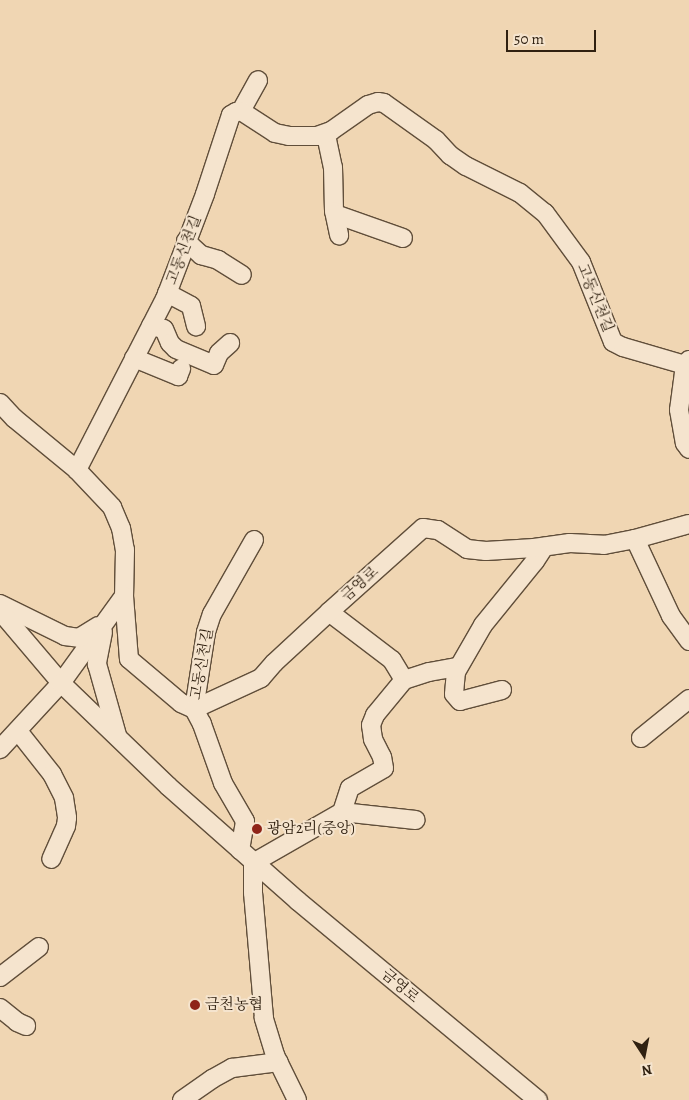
<!DOCTYPE html>
<html>
<head>
<meta charset="utf-8">
<style>
  body { margin:0 }
  #map { position:relative; width:689px; height:1100px; overflow:hidden; background:#f0d6b3; font-family:Alegreya,"Noto Serif KR",serif }
  div>[style] { position:absolute }
  .roads { filter:drop-shadow(1px 0 #604e3a) drop-shadow(-1px 0 #604e3a) drop-shadow(0 1px #604e3a) drop-shadow(0 -1px #604e3a) }
  .minor>* { height:18px; margin:-9px; padding:0 9px; transform-origin:9px; border-radius:9px; background:#f5e4ce }
  .dots>* { width:14px; height:14px; translate:-50% -50%; box-sizing:border-box; border:2px solid #f5e4ce; border-radius:50% }
  span { translate:-50% -50%; white-space:nowrap; text-align:center; line-height:1.15; -webkit-text-stroke:4px #f5e4ce; paint-order:stroke }
  .street-label { font-size:15px; color:#302111 }
  .poi-label { font-size:15px; color:#302111 }
  .left { translate:0 -50%; text-align:left }
  .north { position:absolute; left:619px; top:1030px; width:50px; height:50px; -webkit-text-stroke:4px #f5e4ce; paint-order:stroke; rotate:169deg; font-size:14px; font-weight:700; line-height:20px; text-align:center; color:#302111 }
  .north::after { content:''; display:block; margin:auto; width:18px; height:22px; background:#302111; clip-path:polygon(50% 0,100% 100%,50% 72%,0 100%) }
  .scale { position:absolute; left:506px; top:30px; width:90px; height:22px; box-sizing:border-box; border:2px solid #302111; border-top:0; padding-left:6px; font-size:15px; line-height:18px; white-space:nowrap; color:#302111; -webkit-text-stroke:4px #f5e4ce; paint-order:stroke }
</style>
</head>
<body>
<div id="map">
  <div class="roads">
    <div class="minor">
      <div style="left:241px;top:111px;width:35px;rotate:-61deg"></div>
      <div style="left:326px;top:135px;width:33px;rotate:78deg"></div>
      <div style="left:333px;top:167px;width:44px;rotate:88.7deg"></div>
      <div style="left:334px;top:211px;width:25px;rotate:78deg"></div>
      <div style="left:335px;top:214px;width:72px;rotate:19.4deg"></div>
      <div style="left:186px;top:241px;width:21px;rotate:43deg"></div>
      <div style="left:201px;top:255px;width:18px;rotate:16deg"></div>
      <div style="left:218px;top:260px;width:28px;rotate:32deg"></div>
      <div style="left:167px;top:293px;width:27px;rotate:28deg"></div>
      <div style="left:191px;top:306px;width:21px;rotate:76deg"></div>
      <div style="left:151px;top:326px;width:13px;rotate:13deg"></div>
      <div style="left:164px;top:329px;width:15px;rotate:67deg"></div>
      <div style="left:170px;top:343px;width:8px;rotate:45deg"></div>
      <div style="left:176px;top:349px;width:41px;rotate:22.8deg"></div>
      <div style="left:214px;top:365px;width:13px;rotate:-67deg"></div>
      <div style="left:219px;top:353px;width:15px;rotate:-42deg"></div>
      <div style="left:134px;top:358px;width:48px;rotate:22.2deg"></div>
      <div style="left:178px;top:376px;width:8px;rotate:-67deg"></div>
      <div style="left:689px;top:360px;width:6px;rotate:129deg"></div>
      <div style="left:685px;top:365px;width:45px;rotate:97.6deg"></div>
      <div style="left:679px;top:410px;width:34px;rotate:80deg"></div>
      <div style="left:685px;top:443px;width:7px;rotate:56deg"></div>
      <div style="left:0;top:403px;width:21px;rotate:47deg"></div>
      <div style="left:14px;top:418px;width:82px;rotate:39.5deg"></div>
      <div style="left:77px;top:470px;width:51px;rotate:46.6deg"></div>
      <div style="left:112px;top:507px;width:23px;rotate:67deg"></div>
      <div style="left:121px;top:528px;width:22px;rotate:80deg"></div>
      <div style="left:125px;top:550px;width:46px;rotate:91.2deg"></div>
      <div style="left:124px;top:596px;width:107px;rotate:125.9deg"></div>
      <div style="left:61px;top:683px;width:90px;rotate:132.7deg"></div>
      <div style="left:77px;top:470px;width:192px;rotate:-62.8deg"></div>
      <div style="left:165px;top:299px;width:112px;rotate:-69.1deg"></div>
      <div style="left:205px;top:194px;width:83px;rotate:-71.8deg"></div>
      <div style="left:231px;top:115px;width:6px;rotate:-31deg"></div>
      <div style="left:236px;top:112px;width:5px;rotate:-11deg"></div>
      <div style="left:241px;top:111px;width:40px;rotate:32.9deg"></div>
      <div style="left:275px;top:133px;width:14px;rotate:12deg"></div>
      <div style="left:289px;top:136px;width:28px"></div>
      <div style="left:317px;top:136px;width:15px;rotate:-20deg"></div>
      <div style="left:331px;top:131px;width:45px;rotate:-35.1deg"></div>
      <div style="left:368px;top:105px;width:10px;rotate:-17deg"></div>
      <div style="left:378px;top:102px;width:6px;rotate:9deg"></div>
      <div style="left:384px;top:103px;width:64px;rotate:35.4deg"></div>
      <div style="left:436px;top:140px;width:21px;rotate:47deg"></div>
      <div style="left:450px;top:155px;width:19px;rotate:35deg"></div>
      <div style="left:466px;top:166px;width:60px;rotate:26.6deg"></div>
      <div style="left:520px;top:193px;width:32px;rotate:39deg"></div>
      <div style="left:545px;top:213px;width:61px;rotate:53.7deg"></div>
      <div style="left:581px;top:262px;width:86px;rotate:68.2deg"></div>
      <div style="left:613px;top:342px;width:11px;rotate:27deg"></div>
      <div style="left:623px;top:347px;width:65px;rotate:16.2deg"></div>
      <div style="left:689px;top:524px;width:56px;rotate:164.5deg"></div>
      <div style="left:635px;top:539px;width:85px;rotate:64.9deg"></div>
      <div style="left:671px;top:616px;width:31px;rotate:54deg"></div>
      <div style="left:124px;top:596px;width:63px;rotate:85.5deg"></div>
      <div style="left:129px;top:659px;width:68px;rotate:40.2deg"></div>
      <div style="left:181px;top:703px;width:14px;rotate:25deg"></div>
      <div style="left:194px;top:709px;width:78px;rotate:-81.1deg"></div>
      <div style="left:206px;top:632px;width:19px;rotate:-72deg"></div>
      <div style="left:212px;top:614px;width:85px;rotate:-60.4deg"></div>
      <div style="left:0;top:604px;width:72px;rotate:26.2deg"></div>
      <div style="left:65px;top:636px;width:14px;rotate:8deg"></div>
      <div style="left:79px;top:638px;width:22px;rotate:-32deg"></div>
      <div style="left:0;top:611px;width:94px;rotate:49.7deg"></div>
      <div style="left:61px;top:683px;width:149px;rotate:43.9deg"></div>
      <div style="left:168px;top:786px;width:174px;rotate:41.5deg"></div>
      <div style="left:298px;top:901px;width:312px;rotate:39.7deg"></div>
      <div style="left:329px;top:612px;width:79px;rotate:37.3deg"></div>
      <div style="left:392px;top:660px;width:23px;rotate:59deg"></div>
      <div style="left:103px;top:632px;width:33px;rotate:101deg"></div>
      <div style="left:97px;top:664px;width:74px;rotate:74.3deg"></div>
      <div style="left:502px;top:690px;width:43px;rotate:165.3deg"></div>
      <div style="left:460px;top:701px;width:9px;rotate:-131deg"></div>
      <div style="left:454px;top:694px;width:22px;rotate:-85deg"></div>
      <div style="left:456px;top:672px;width:54px;rotate:-60.1deg"></div>
      <div style="left:483px;top:625px;width:82px;rotate:-50.9deg"></div>
      <div style="left:535px;top:561px;width:17px;rotate:-57deg"></div>
      <div style="left:18px;top:731px;width:55px;rotate:51.7deg"></div>
      <div style="left:52px;top:774px;width:27px;rotate:63deg"></div>
      <div style="left:64px;top:798px;width:20px;rotate:81deg"></div>
      <div style="left:67px;top:818px;width:8px;rotate:97deg"></div>
      <div style="left:66px;top:826px;width:36px;rotate:114deg"></div>
      <div style="left:641px;top:738px;width:62px;rotate:-39.1deg"></div>
      <div style="left:342px;top:812px;width:25px;rotate:-72deg"></div>
      <div style="left:350px;top:788px;width:39px;rotate:-30deg"></div>
      <div style="left:384px;top:768px;width:11px;rotate:-100deg"></div>
      <div style="left:382px;top:757px;width:20px;rotate:-117deg"></div>
      <div style="left:373px;top:739px;width:14px;rotate:-98deg"></div>
      <div style="left:371px;top:725px;width:11px;rotate:-68deg"></div>
      <div style="left:375px;top:715px;width:45px;rotate:-50.4deg"></div>
      <div style="left:404px;top:680px;width:26px;rotate:-18deg"></div>
      <div style="left:429px;top:672px;width:29px;rotate:-10deg"></div>
      <div style="left:240px;top:850px;width:29px;rotate:-80deg"></div>
      <div style="left:245px;top:821px;width:44px;rotate:-120.1deg"></div>
      <div style="left:223px;top:783px;width:63px;rotate:-109.6deg"></div>
      <div style="left:202px;top:724px;width:17px;rotate:-118deg"></div>
      <div style="left:194px;top:709px;width:74px;rotate:-24.8deg"></div>
      <div style="left:261px;top:678px;width:20px;rotate:-49deg"></div>
      <div style="left:274px;top:663px;width:75px;rotate:-42.8deg"></div>
      <div style="left:329px;top:612px;width:126px;rotate:-41.8deg"></div>
      <div style="left:423px;top:528px;width:15px;rotate:8deg"></div>
      <div style="left:438px;top:530px;width:35px;rotate:33deg"></div>
      <div style="left:467px;top:549px;width:19px;rotate:6deg"></div>
      <div style="left:486px;top:551px;width:48px;rotate:-3.6deg"></div>
      <div style="left:534px;top:548px;width:36px;rotate:-8deg"></div>
      <div style="left:570px;top:543px;width:34px;rotate:3deg"></div>
      <div style="left:604px;top:545px;width:32px;rotate:-11deg"></div>
      <div style="left:0;top:977px;width:49px;rotate:-37.6deg"></div>
      <div style="left:0;top:1008px;width:22px;rotate:39deg"></div>
      <div style="left:17px;top:1022px;width:10px;rotate:24deg"></div>
      <div style="left:182px;top:1100px;width:37px;rotate:-35deg"></div>
      <div style="left:212px;top:1079px;width:23px;rotate:-29deg"></div>
      <div style="left:232px;top:1068px;width:47px;rotate:-7.3deg"></div>
      <div style="left:297px;top:1100px;width:50px;rotate:-116.1deg"></div>
      <div style="left:275px;top:1055px;width:39px;rotate:-107deg"></div>
      <div style="left:264px;top:1018px;width:125px;rotate:-95deg"></div>
      <div style="left:253px;top:893px;width:30px;rotate:-90deg"></div>
      <div style="left:253px;top:863px;width:103px;rotate:-29.8deg"></div>
      <div style="left:342px;top:812px;width:74px;rotate:6.2deg"></div>
    </div>
  </div>
  <div class="dots">
    <div style="left:257px;top:829px;background:#8f2418"></div>
    <div style="left:195px;top:1005px;background:#8f2418"></div>
  </div>
  <div class="street-label">
    <span style="left:184px;top:250px;rotate:-69deg">고동신천길</span>
    <span style="left:595px;top:298px;rotate:68deg">고동신천길</span>
    <span style="left:360px;top:584px;rotate:-42deg">금영로</span>
    <span style="left:202px;top:664px;rotate:-80deg">고동신천길</span>
    <span style="left:400px;top:986px;rotate:40deg">금영로</span>
  </div>
  <div class="poi-label">
    <span class="left" style="left:267px;top:829px">광암2리(중앙)</span>
    <span class="left" style="left:205px;top:1005px">금천농협</span>
  </div>
  <div class="north">N</div>
  <div class="scale">50 m</div>
</div>
</body>
</html>
